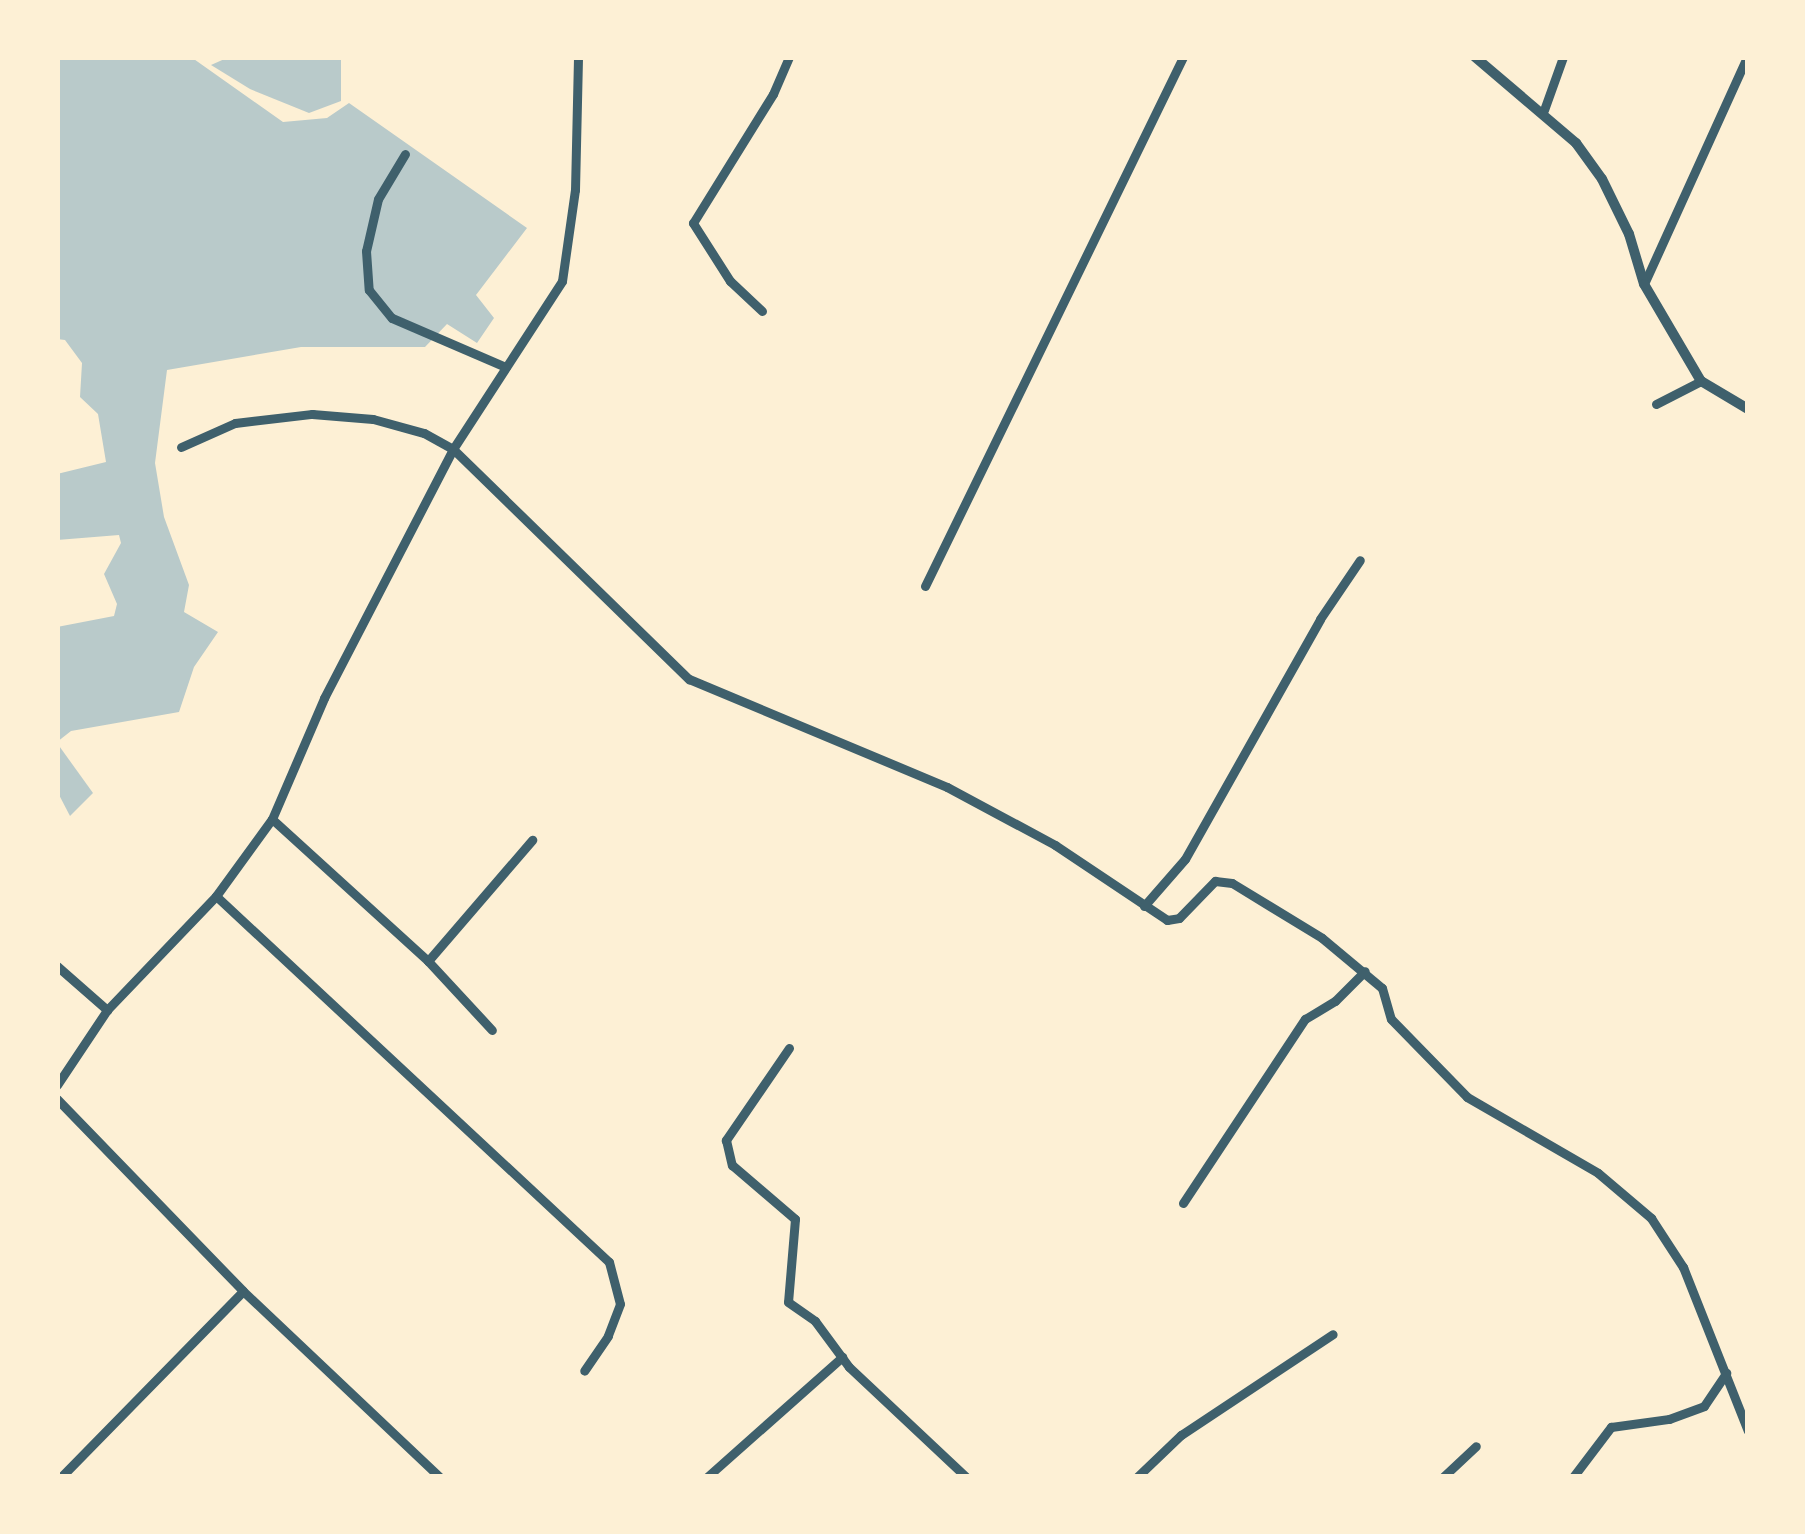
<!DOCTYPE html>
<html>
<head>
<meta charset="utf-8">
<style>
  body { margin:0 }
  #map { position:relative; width:1805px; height:1534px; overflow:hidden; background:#fdf0d5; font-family:"Alegreya Sans",sans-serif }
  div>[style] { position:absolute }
  .green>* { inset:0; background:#b9caca }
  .minor>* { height:9px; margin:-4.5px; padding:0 4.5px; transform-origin:4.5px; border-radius:4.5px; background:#3f606c }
  .tertiary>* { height:10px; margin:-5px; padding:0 5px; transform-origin:5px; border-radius:5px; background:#3f606c }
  span { translate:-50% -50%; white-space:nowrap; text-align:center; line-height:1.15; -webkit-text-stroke:12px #fdf0d5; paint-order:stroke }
  .frame { position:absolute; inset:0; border:60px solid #fdf0d5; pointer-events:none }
</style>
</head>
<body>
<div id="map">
  <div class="green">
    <div style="clip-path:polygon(57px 57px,191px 57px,283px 122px,327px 118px,349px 103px,527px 228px,476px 295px,494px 318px,477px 343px,447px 324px,425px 347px,301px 347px,167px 370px,155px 463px,164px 517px,189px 585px,184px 612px,218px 632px,194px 667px,179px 712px,71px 731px,57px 742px,57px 627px,114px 616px,117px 604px,104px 574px,121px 543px,119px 535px,57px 540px,57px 474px,106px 462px,98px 414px,80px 397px,82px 363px,65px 340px,57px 339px)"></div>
    <div style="clip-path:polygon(229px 57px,341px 57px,341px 101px,309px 113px,250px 89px,211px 65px)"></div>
    <div style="clip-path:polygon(57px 743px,93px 793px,70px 816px,57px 791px)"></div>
  </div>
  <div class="minor">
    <div style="left:1544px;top:110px;width:56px;rotate:-70.3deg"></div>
    <div style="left:405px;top:154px;width:52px;rotate:121deg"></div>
    <div style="left:378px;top:199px;width:53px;rotate:103deg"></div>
    <div style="left:366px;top:251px;width:39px;rotate:86deg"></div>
    <div style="left:369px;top:290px;width:36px;rotate:51deg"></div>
    <div style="left:392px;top:318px;width:124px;rotate:23.3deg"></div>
    <div style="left:1644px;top:284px;width:249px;rotate:-65.6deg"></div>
    <div style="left:762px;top:311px;width:44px;rotate:-136.8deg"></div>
    <div style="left:730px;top:281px;width:69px;rotate:-122.5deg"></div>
    <div style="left:693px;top:223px;width:152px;rotate:-58.2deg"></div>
    <div style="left:773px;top:94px;width:40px;rotate:-66.6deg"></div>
    <div style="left:1656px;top:404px;width:51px;rotate:-27.1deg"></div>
    <div style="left:181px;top:447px;width:59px;rotate:-24deg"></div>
    <div style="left:235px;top:423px;width:78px;rotate:-6.7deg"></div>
    <div style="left:312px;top:414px;width:61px;rotate:4.7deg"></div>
    <div style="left:373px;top:419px;width:53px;rotate:15.4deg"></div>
    <div style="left:424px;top:433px;width:33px;rotate:29deg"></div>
    <div style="left:453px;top:449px;width:330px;rotate:44.3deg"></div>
    <div style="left:689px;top:679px;width:280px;rotate:22.7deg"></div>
    <div style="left:947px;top:787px;width:123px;rotate:28.2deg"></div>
    <div style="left:1055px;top:845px;width:135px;rotate:33.8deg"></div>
    <div style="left:1167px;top:920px;width:12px;rotate:-9deg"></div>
    <div style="left:1179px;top:918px;width:52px;rotate:-45.8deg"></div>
    <div style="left:1215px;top:881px;width:17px;rotate:7deg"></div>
    <div style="left:1232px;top:883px;width:105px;rotate:31.4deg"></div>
    <div style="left:1322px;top:938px;width:78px;rotate:39.8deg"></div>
    <div style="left:1382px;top:988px;width:32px;rotate:74deg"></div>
    <div style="left:1391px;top:1019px;width:109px;rotate:45.7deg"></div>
    <div style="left:1467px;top:1097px;width:151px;rotate:30.1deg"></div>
    <div style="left:1598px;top:1173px;width:70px;rotate:40.3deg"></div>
    <div style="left:1651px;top:1218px;width:59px;rotate:56.9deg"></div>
    <div style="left:1683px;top:1267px;width:176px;rotate:68.4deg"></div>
    <div style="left:925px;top:586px;width:589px;rotate:-64deg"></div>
    <div style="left:272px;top:819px;width:211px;rotate:42.3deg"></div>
    <div style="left:428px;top:961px;width:94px;rotate:47.2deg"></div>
    <div style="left:216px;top:896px;width:537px;rotate:42.96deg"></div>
    <div style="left:609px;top:1262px;width:43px;rotate:75.3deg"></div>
    <div style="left:620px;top:1304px;width:34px;rotate:111deg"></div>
    <div style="left:608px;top:1336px;width:42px;rotate:124.4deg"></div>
    <div style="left:1144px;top:906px;width:62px;rotate:-48.9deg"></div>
    <div style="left:1185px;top:859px;width:275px;rotate:-60.6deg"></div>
    <div style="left:1320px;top:619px;width:71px;rotate:-55.9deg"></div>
    <div style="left:428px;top:961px;width:160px;rotate:-49.3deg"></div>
    <div style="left:57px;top:966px;width:67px;rotate:41.3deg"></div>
    <div style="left:789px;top:1048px;width:112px;rotate:124.4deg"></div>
    <div style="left:726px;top:1140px;width:26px;rotate:77deg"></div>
    <div style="left:732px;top:1165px;width:83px;rotate:40.6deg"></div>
    <div style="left:795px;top:1219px;width:83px;rotate:94.8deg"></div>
    <div style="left:788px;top:1302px;width:33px;rotate:35deg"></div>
    <div style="left:815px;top:1321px;width:57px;rotate:53.5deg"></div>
    <div style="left:849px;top:1367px;width:161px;rotate:43.2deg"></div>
    <div style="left:57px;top:1085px;width:90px;rotate:-56.3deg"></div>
    <div style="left:107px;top:1010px;width:158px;rotate:-46.3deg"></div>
    <div style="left:216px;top:896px;width:95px;rotate:-54deg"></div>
    <div style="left:272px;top:819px;width:132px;rotate:-66.7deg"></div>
    <div style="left:324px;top:698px;width:280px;rotate:-62.6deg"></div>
    <div style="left:453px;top:449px;width:200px;rotate:-57deg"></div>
    <div style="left:562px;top:281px;width:92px;rotate:-81.9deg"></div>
    <div style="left:575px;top:190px;width:133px;rotate:-88.7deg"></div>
    <div style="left:57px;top:1099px;width:267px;rotate:45.9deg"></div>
    <div style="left:243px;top:1291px;width:271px;rotate:43.4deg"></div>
    <div style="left:1183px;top:1203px;width:221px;rotate:-56.5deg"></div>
    <div style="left:1305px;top:1019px;width:35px;rotate:-31deg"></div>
    <div style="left:1335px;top:1001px;width:42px;rotate:-45deg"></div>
    <div style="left:61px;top:1477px;width:260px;rotate:-45.6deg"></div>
    <div style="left:707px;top:1477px;width:181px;rotate:-41.6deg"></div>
    <div style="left:1137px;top:1477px;width:61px;rotate:-43.7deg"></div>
    <div style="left:1181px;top:1435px;width:182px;rotate:-33.6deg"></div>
    <div style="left:1443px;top:1477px;width:45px;rotate:-43.2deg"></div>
    <div style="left:1573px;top:1477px;width:63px;rotate:-52.8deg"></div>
    <div style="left:1611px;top:1427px;width:59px;rotate:-7.9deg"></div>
    <div style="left:1669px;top:1419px;width:37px;rotate:-20deg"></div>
    <div style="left:1704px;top:1406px;width:40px;rotate:-56deg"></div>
  </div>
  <div class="tertiary">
    <div style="left:1475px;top:57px;width:133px;rotate:40.4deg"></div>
    <div style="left:1576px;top:143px;width:44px;rotate:54.2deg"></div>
    <div style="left:1602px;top:179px;width:61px;rotate:63.9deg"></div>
    <div style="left:1629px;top:234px;width:52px;rotate:73.3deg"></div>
    <div style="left:1644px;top:284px;width:113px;rotate:59.6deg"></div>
    <div style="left:1701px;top:381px;width:55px;rotate:30.8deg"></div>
  </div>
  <div class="frame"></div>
</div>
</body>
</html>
